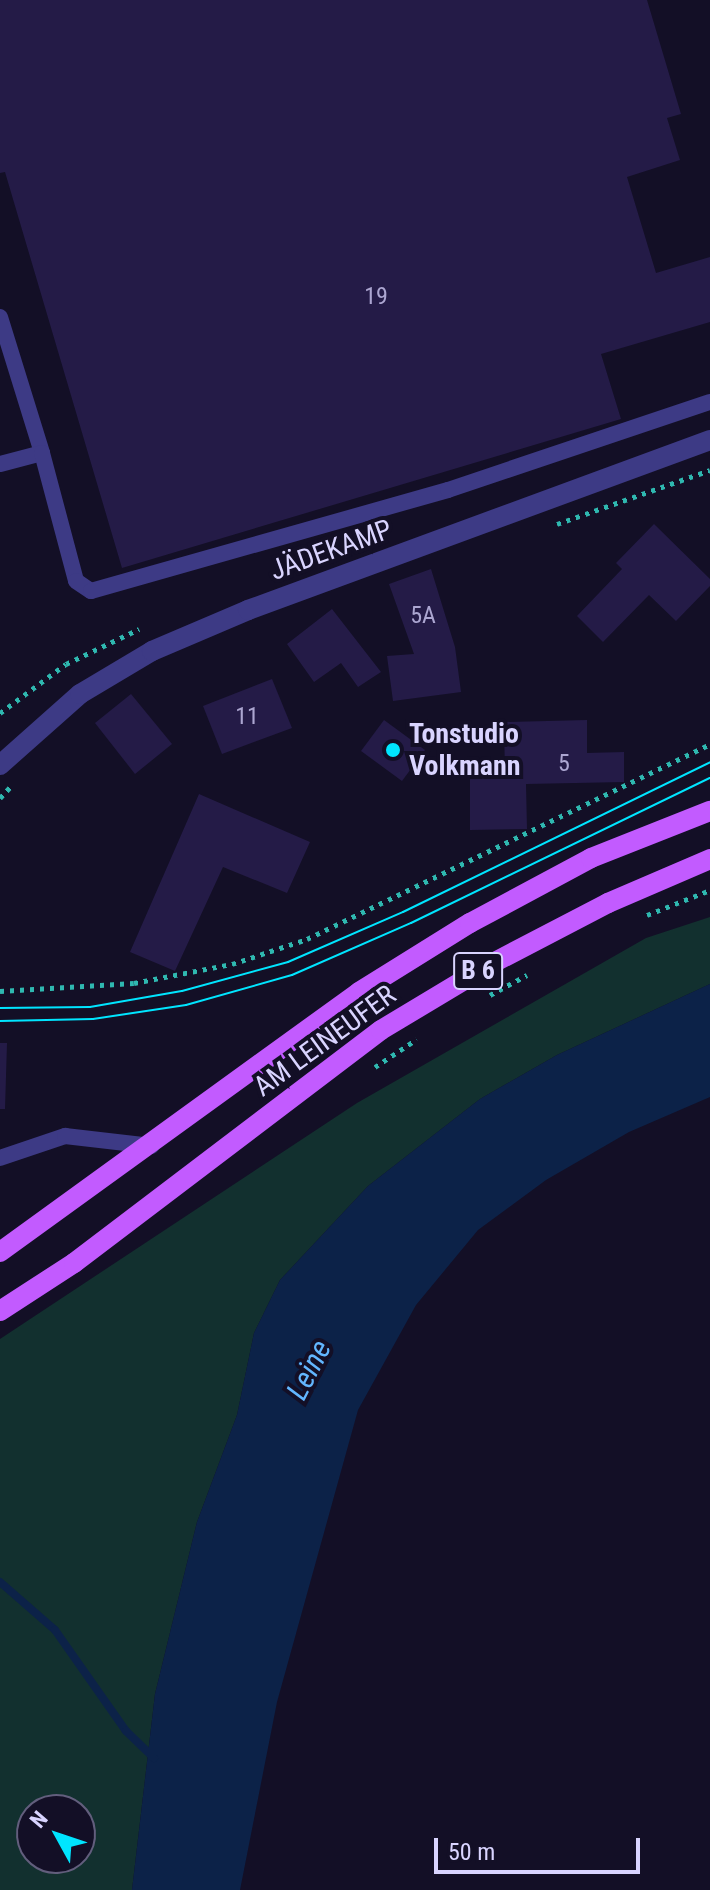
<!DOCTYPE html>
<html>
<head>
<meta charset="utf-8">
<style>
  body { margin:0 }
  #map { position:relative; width:710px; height:1890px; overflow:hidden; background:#130f26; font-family:"Roboto Condensed",sans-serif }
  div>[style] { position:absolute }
  .green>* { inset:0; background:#12302f }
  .water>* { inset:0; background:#0c2248 }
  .stream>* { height:8px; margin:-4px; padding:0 4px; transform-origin:4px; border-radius:4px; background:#0c2248 }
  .building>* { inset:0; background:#241b47 }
  .path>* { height:5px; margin-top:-2.5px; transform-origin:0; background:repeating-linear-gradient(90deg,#2fb8b0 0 4px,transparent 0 10px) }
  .service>* { height:16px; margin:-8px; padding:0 8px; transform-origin:8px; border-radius:8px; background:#3d3a85 }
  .tertiary>* { height:20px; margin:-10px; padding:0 10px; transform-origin:10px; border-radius:10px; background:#3d3a85 }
  .primary>* { height:20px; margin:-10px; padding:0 10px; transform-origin:10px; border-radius:10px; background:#c25bff }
  .tram>* { height:2px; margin:-1px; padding:0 1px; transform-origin:1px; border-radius:1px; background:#00e5ff }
  .dots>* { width:22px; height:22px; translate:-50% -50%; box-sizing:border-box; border:4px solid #130f26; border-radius:50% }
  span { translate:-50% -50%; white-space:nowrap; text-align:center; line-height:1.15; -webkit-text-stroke:8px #130f26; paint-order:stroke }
  .number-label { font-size:24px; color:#aca6d1 }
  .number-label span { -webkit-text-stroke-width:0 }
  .shield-label span { padding:2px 6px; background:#130f26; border:2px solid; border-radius:6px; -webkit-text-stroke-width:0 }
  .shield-label { font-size:26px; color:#d9d4ff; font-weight:700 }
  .street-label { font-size:28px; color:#d9d4ff }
  .poi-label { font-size:28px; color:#d9d4ff; font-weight:700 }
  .left { translate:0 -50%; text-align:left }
  .water-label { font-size:30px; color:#62b6ff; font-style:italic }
  .north { position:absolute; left:16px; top:1794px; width:80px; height:80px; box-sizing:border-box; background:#130f26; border:2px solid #625e7d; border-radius:50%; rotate:310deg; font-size:22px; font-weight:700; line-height:32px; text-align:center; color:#d9d4ff }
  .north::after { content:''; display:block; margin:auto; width:28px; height:36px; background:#00e5ff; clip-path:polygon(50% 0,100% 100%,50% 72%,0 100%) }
  .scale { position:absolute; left:434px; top:1838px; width:206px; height:36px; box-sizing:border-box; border:4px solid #d9d4ff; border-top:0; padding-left:10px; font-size:24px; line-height:28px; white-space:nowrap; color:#d9d4ff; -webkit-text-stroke:6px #130f26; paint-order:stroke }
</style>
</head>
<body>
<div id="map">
  <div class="green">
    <div style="clip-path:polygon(evenodd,710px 917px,710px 984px,557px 1055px,480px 1099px,368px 1186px,280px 1280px,254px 1333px,237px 1415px,197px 1522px,155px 1694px,132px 1890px,0 1890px,0 1339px,357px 1103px,646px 938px,710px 917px,32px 1810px,80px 1810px,80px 1858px,32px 1858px,32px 1810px)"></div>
  </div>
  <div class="water">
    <div style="clip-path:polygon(710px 984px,710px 1097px,629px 1132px,546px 1180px,478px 1230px,416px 1305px,358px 1410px,277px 1702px,240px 1890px,132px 1890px,155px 1694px,197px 1522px,237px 1415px,254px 1333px,280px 1280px,368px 1186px,480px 1099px,557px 1055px)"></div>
  </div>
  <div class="stream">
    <div style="left:0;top:1582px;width:73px;rotate:41.1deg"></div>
    <div style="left:55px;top:1630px;width:123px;rotate:54.9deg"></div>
    <div style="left:126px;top:1731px;width:39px;rotate:44deg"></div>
  </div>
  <div class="building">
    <div style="clip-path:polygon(0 0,647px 0,681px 114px,667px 118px,680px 160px,627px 177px,656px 273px,710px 257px,710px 322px,601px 354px,621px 419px,122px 568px,5px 172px,0 173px)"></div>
    <div style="clip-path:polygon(654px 524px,710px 579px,710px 586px,676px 621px,649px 595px,603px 642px,577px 616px,622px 569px,616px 563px)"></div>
    <div style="clip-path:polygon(431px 569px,455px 647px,461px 692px,393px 701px,387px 656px,414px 654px,389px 584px)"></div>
    <div style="clip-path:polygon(332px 609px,381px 672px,358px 687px,341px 663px,314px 682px,287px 644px)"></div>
    <div style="clip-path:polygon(272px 679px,292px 728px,222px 754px,203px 706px)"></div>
    <div style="clip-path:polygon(131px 694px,172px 744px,135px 774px,95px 723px)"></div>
    <div style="clip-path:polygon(384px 720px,425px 750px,402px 781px,361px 751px)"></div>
    <div style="clip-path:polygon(587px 720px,587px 753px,624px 752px,624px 782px,526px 784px,527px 829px,470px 830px,470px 777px,505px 776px,504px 722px)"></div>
    <div style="clip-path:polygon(199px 794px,310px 842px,287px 893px,223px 867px,175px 971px,130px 952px)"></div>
    <div style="clip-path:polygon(0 1043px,7px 1043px,5px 1109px,0 1109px)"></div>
  </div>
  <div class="path">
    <div style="left:557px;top:524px;width:162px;rotate:-19.4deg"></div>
    <div style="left:0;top:713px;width:82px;rotate:-36.6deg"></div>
    <div style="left:66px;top:664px;width:81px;rotate:-25.6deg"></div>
    <div style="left:0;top:798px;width:16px;rotate:-47deg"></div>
    <div style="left:647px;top:915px;width:68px;rotate:-21.6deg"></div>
    <div style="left:0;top:991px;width:134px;rotate:-3.4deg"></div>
    <div style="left:134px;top:983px;width:100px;rotate:-11deg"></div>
    <div style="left:232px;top:964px;width:79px;rotate:-18.4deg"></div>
    <div style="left:307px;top:939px;width:448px;rotate:-25.8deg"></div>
    <div style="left:490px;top:995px;width:42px;rotate:-28.4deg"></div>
    <div style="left:375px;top:1067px;width:50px;rotate:-33.7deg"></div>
  </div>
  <div class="service">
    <div style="left:0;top:317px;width:142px;rotate:72.8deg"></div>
    <div style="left:42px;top:453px;width:43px;rotate:165.3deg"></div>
    <div style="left:42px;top:453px;width:132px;rotate:75.1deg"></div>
    <div style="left:76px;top:581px;width:18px;rotate:34deg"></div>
    <div style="left:91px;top:591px;width:371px;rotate:-15.8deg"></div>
    <div style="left:448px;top:490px;width:276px;rotate:-18.6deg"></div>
    <div style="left:0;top:1158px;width:69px;rotate:-18.7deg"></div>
    <div style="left:65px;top:1136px;width:87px;rotate:6.6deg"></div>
  </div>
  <div class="tertiary">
    <div style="left:0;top:765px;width:107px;rotate:-41.6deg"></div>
    <div style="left:80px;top:694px;width:84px;rotate:-30.8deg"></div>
    <div style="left:152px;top:651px;width:104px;rotate:-23.1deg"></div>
    <div style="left:248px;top:610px;width:492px;rotate:-20.2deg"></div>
  </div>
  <div class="primary">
    <div style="left:0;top:1252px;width:443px;rotate:-35.9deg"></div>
    <div style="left:359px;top:992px;width:131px;rotate:-31.9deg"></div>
    <div style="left:470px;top:923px;width:137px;rotate:-28.2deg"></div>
    <div style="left:591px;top:858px;width:128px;rotate:-21.6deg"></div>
    <div style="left:0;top:1311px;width:88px;rotate:-33deg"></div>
    <div style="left:74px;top:1263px;width:385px;rotate:-37.2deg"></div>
    <div style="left:381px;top:1030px;width:126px;rotate:-31deg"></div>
    <div style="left:489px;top:965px;width:134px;rotate:-27.5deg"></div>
    <div style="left:608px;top:903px;width:111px;rotate:-23.3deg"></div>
  </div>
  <div class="tram">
    <div style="left:0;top:1008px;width:90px;rotate:-0.6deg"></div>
    <div style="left:90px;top:1007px;width:93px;rotate:-9.9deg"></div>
    <div style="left:182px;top:991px;width:110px;rotate:-15.3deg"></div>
    <div style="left:288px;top:962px;width:125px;rotate:-23.5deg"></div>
    <div style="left:403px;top:912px;width:342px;rotate:-26deg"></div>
    <div style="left:0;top:1021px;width:93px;rotate:-1.2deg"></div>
    <div style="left:93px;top:1019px;width:94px;rotate:-8.6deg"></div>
    <div style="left:186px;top:1005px;width:110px;rotate:-15.8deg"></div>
    <div style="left:292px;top:975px;width:130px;rotate:-23.6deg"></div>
    <div style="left:411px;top:923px;width:332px;rotate:-25.9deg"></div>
  </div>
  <div class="dots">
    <div style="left:393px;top:750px;background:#00e5ff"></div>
  </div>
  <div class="number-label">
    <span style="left:376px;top:297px">19</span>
    <span style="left:423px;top:616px">5A</span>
    <span style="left:247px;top:717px">11</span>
    <span style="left:564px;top:764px">5</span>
  </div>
  <div class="shield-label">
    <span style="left:478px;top:971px">B 6</span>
  </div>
  <div class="street-label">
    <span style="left:331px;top:550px;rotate:-20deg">JÄDEKAMP</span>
    <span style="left:325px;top:1041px;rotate:-36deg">AM LEINEUFER</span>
  </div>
  <div class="poi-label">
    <span class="left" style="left:409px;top:750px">Tonstudio<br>Volkmann</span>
  </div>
  <div class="water-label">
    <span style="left:309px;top:1370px;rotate:-63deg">Leine</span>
  </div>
  <div class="north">N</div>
  <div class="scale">50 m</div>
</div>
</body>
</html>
